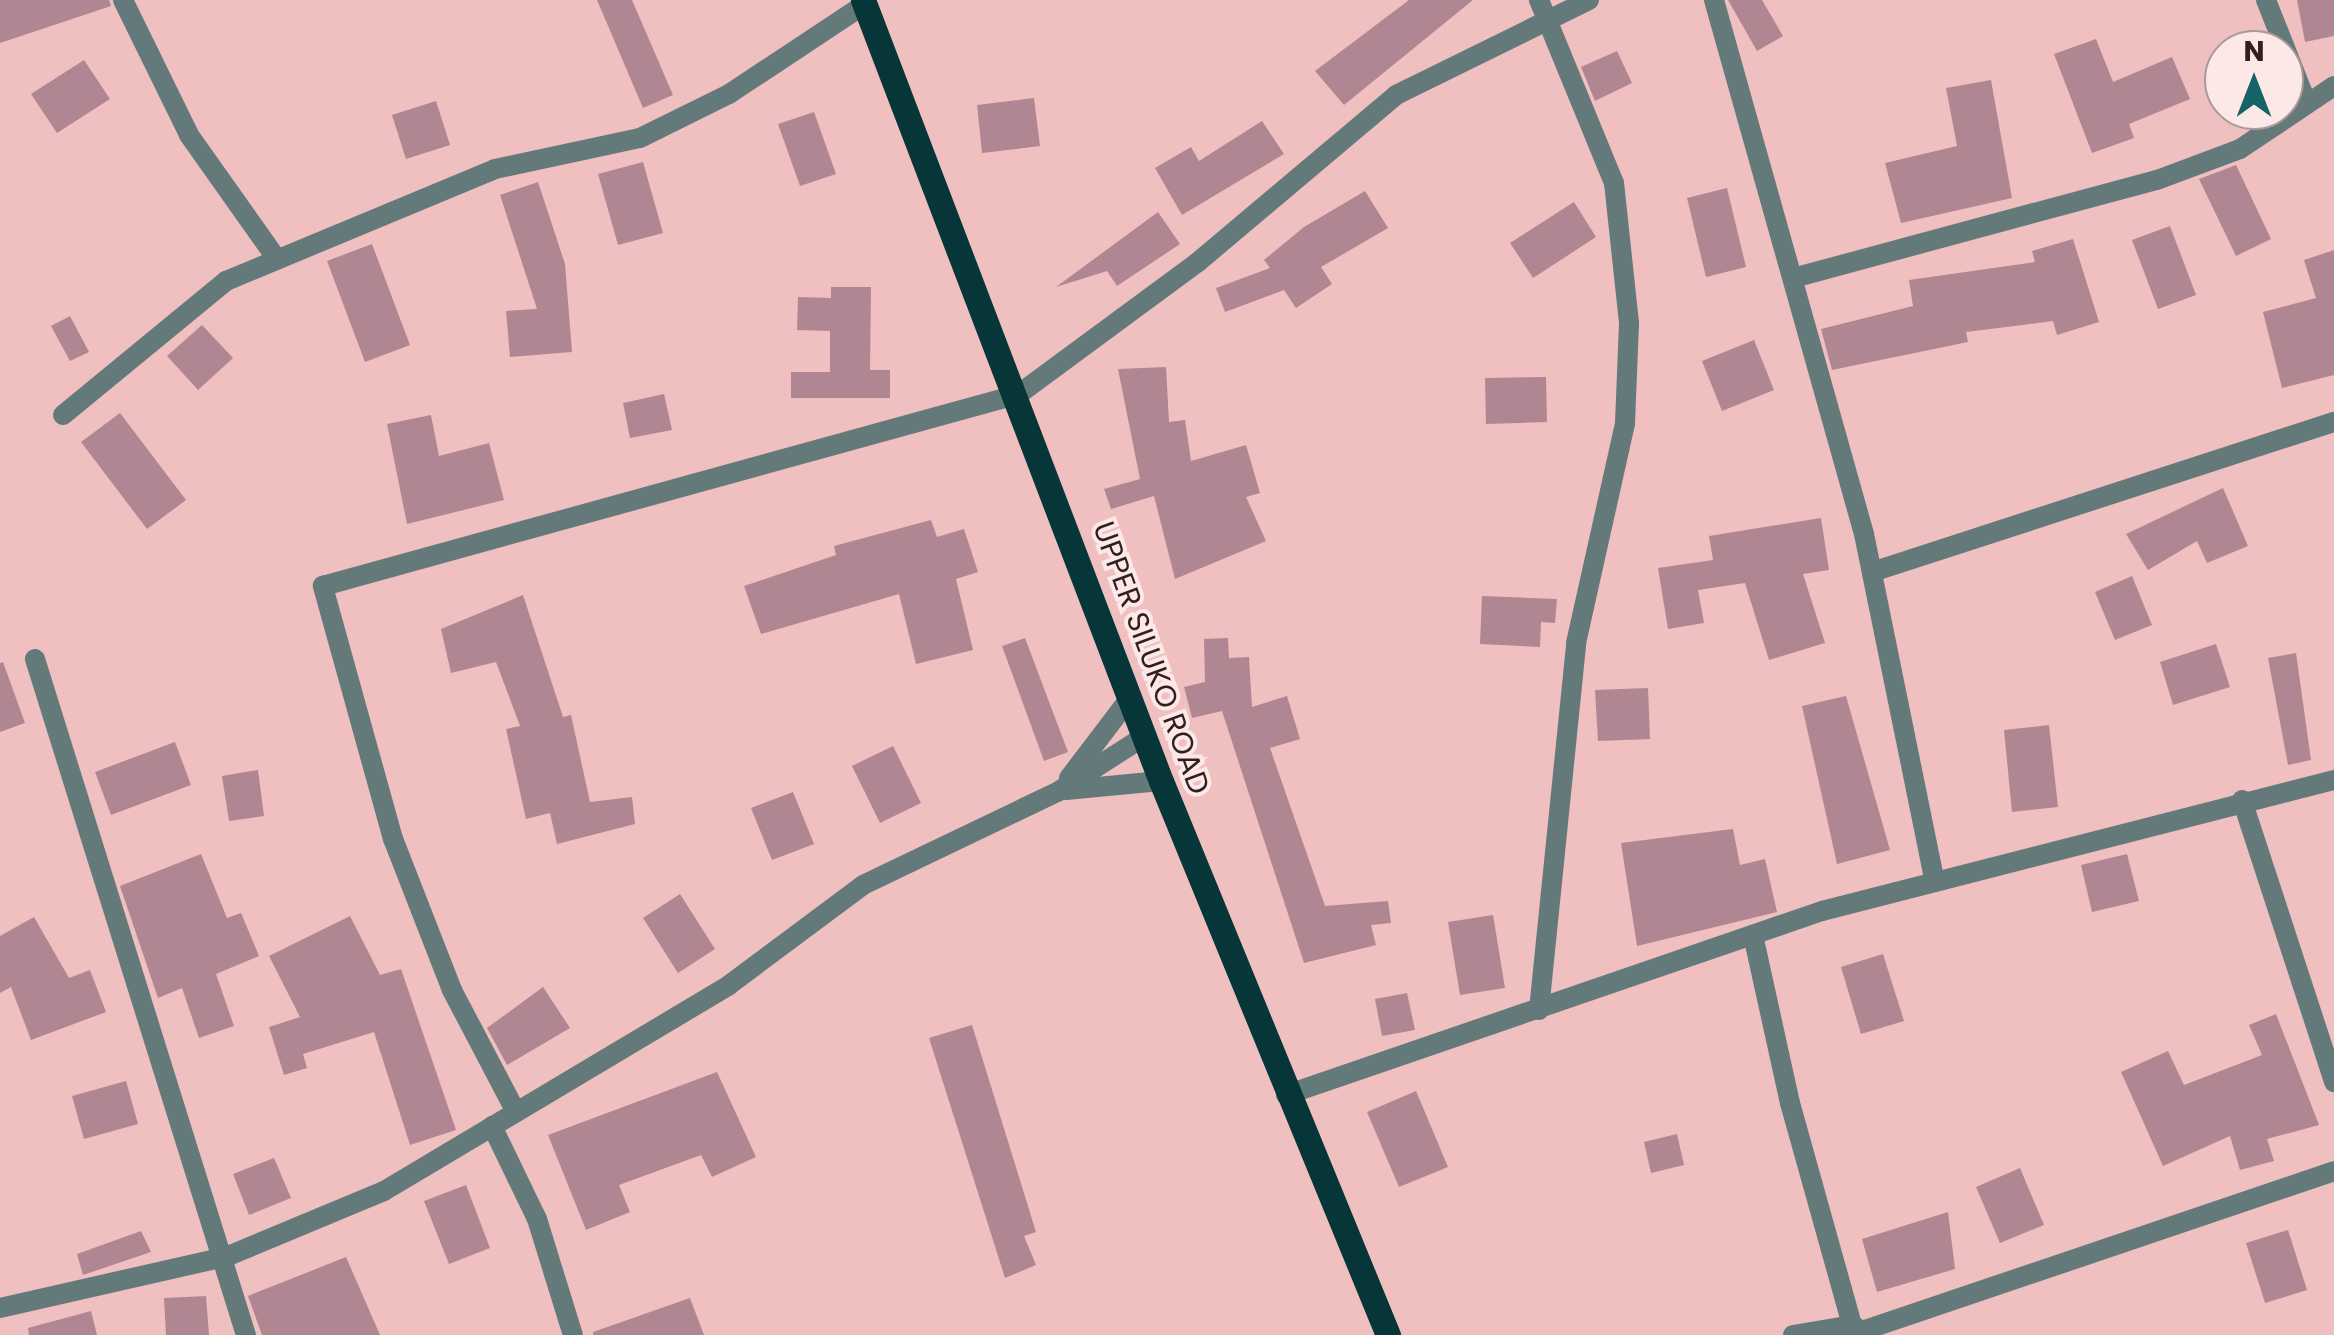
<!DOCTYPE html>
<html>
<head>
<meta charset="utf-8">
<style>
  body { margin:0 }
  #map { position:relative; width:2334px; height:1335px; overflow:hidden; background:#f0bfbf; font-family:Poppins,sans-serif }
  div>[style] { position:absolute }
  .building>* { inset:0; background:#b18693 }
  .minor>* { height:20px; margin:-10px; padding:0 10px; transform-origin:10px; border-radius:10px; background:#64797a }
  .primary>* { height:25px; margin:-12.5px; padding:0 12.5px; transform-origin:12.5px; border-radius:12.5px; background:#073638 }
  span { translate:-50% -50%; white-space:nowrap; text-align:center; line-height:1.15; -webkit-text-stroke:8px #fde8e8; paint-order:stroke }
  .street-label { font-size:30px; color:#311f1f }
  .north { position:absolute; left:2204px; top:30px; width:100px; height:100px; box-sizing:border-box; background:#fde8e8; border:2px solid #ab9898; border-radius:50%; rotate:0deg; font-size:28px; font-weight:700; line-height:40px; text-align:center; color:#311f1f }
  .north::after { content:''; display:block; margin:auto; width:35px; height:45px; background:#146467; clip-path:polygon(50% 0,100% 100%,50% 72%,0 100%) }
</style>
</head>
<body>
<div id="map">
  <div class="building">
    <div style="clip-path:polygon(0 0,109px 0,111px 6px,0 43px)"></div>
    <div style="clip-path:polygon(597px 0,632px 0,673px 95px,643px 108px)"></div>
    <div style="clip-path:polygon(1409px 0,1473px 0,1344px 105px,1315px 71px)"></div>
    <div style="clip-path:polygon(1728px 0,1762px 0,1783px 36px,1757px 51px)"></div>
    <div style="clip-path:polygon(2297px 0,2334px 0,2334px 36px,2305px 42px)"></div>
    <div style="clip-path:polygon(2096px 39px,2113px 82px,2172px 57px,2190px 99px,2129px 124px,2134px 138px,2092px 153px,2054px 54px)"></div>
    <div style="clip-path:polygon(1617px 51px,1632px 83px,1595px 101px,1581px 67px)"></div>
    <div style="clip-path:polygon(84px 60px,110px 99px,57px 133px,31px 94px)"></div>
    <div style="clip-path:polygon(1991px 80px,2012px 198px,1901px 223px,1885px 163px,1957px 146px,1946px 88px)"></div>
    <div style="clip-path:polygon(1034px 98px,1040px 146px,982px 153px,977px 105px)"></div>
    <div style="clip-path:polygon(436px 101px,450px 145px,406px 159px,392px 115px)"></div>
    <div style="clip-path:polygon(814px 112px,836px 174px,800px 186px,778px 124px)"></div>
    <div style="clip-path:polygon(1262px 121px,1284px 154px,1182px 215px,1155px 168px,1191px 147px,1199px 161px)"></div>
    <div style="clip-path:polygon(643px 162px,663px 233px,618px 245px,598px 174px)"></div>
    <div style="clip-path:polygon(2236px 165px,2271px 239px,2236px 256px,2199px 179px)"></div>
    <div style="clip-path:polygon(538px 182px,565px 264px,572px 352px,510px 357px,506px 311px,537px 309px,500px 195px)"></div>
    <div style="clip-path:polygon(1727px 188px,1746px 267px,1706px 277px,1687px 198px)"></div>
    <div style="clip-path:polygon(1365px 191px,1388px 228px,1321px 267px,1332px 284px,1296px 308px,1284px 290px,1225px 312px,1216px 288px,1270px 268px,1264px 260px,1304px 227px)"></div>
    <div style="clip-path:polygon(1574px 202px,1596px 237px,1533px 278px,1510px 243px)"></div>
    <div style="clip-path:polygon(1158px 212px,1180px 244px,1117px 286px,1107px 271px,1056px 287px)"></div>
    <div style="clip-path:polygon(2170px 226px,2196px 295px,2158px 309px,2132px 240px)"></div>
    <div style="clip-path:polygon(2073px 239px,2099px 322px,2057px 335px,2053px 321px,1966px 332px,1968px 342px,1832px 370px,1821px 329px,1913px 306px,1909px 280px,2035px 262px,2032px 251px)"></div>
    <div style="clip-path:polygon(372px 244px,410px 345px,365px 362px,327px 261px)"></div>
    <div style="clip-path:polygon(2334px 250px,2334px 375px,2282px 388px,2263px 312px,2316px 298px,2304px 260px)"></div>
    <div style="clip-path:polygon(831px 287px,871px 287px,870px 370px,890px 370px,890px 398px,791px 398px,791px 372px,830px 372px,830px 331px,797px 330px,798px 297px,831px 298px)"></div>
    <div style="clip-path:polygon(70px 316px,89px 352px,70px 361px,51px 326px)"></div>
    <div style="clip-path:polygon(202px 325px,233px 358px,198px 390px,167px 356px)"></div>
    <div style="clip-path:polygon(1754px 340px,1774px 390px,1722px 411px,1702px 361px)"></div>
    <div style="clip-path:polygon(1166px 367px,1169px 422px,1185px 420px,1191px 461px,1246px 445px,1260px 493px,1246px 497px,1266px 541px,1175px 579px,1154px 496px,1111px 509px,1104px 489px,1140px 479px,1118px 369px)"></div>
    <div style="clip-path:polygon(1546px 377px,1547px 422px,1486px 424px,1485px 378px)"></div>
    <div style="clip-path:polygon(664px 394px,672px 430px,630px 438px,623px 403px)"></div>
    <div style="clip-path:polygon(120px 413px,186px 500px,147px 529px,81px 442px)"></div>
    <div style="clip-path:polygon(431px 415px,439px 456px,489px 443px,504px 500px,407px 524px,387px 424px)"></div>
    <div style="clip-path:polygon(2223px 488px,2248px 546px,2207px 563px,2197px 541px,2148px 570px,2126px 534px)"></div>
    <div style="clip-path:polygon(1821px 518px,1829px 570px,1803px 574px,1825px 643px,1769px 660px,1745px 583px,1698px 590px,1704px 623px,1668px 629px,1658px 568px,1713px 560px,1709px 536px)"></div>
    <div style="clip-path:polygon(931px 520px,937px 537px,964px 529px,978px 572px,956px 579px,973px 650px,916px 664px,899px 594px,761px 634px,744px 586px,836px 555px,834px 546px)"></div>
    <div style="clip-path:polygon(2132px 576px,2152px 625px,2115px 640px,2095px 592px)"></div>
    <div style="clip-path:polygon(523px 595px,563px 717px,571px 715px,590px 802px,632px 797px,635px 824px,557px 844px,550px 813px,526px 819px,506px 729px,520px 726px,496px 662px,451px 673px,441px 629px)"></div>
    <div style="clip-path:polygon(1482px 596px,1557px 599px,1555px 623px,1541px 622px,1540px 647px,1480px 644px)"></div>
    <div style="clip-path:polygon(1025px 638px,1068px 752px,1044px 761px,1002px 646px)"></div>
    <div style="clip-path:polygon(1228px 638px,1229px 658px,1249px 657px,1252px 707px,1287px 696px,1300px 739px,1270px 748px,1325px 906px,1388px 901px,1391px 923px,1371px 925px,1376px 945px,1304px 963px,1222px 711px,1192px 718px,1184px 687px,1205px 682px,1204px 639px)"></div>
    <div style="clip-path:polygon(2216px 644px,2230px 687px,2173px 705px,2160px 662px)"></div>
    <div style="clip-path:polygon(2296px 653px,2311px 760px,2288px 765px,2268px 658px)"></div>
    <div style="clip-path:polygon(3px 662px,25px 723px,0 732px,0 663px)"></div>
    <div style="clip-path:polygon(1648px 688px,1650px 739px,1598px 741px,1595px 690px)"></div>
    <div style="clip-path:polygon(1846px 696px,1890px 850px,1837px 864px,1802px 706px)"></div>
    <div style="clip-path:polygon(2049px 725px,2058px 807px,2012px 812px,2004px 730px)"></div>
    <div style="clip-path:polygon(175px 742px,191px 785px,111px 815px,95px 772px)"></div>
    <div style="clip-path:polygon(893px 746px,921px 803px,880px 823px,852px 766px)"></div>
    <div style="clip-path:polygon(258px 770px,264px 816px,229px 821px,222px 776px)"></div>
    <div style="clip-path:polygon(793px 792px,814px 844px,772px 860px,751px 808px)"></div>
    <div style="clip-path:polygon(1733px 829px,1740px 865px,1765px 859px,1777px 912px,1637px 946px,1621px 843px)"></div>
    <div style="clip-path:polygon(201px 854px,227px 918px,241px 913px,259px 956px,216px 974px,234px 1026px,199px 1038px,182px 988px,158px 998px,120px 886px)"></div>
    <div style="clip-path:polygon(2127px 854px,2139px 901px,2092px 912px,2081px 865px)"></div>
    <div style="clip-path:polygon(680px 894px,715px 949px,678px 973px,643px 918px)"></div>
    <div style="clip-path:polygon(1493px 915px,1505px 988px,1460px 995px,1448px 922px)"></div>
    <div style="clip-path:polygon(350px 916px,380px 975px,401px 969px,456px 1130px,410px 1145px,374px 1032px,303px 1054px,307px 1068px,284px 1075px,269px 1027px,300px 1017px,269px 956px)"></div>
    <div style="clip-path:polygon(34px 917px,69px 978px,90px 970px,106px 1012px,31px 1040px,11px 987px,0 993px,0 936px)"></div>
    <div style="clip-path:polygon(1883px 954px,1904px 1021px,1861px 1034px,1841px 967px)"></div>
    <div style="clip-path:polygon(543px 987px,570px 1028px,507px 1065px,487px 1028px)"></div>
    <div style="clip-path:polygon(1407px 993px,1415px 1030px,1382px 1036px,1375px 999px)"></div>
    <div style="clip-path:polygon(2276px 1014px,2319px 1125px,2267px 1139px,2274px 1161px,2240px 1170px,2230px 1136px,2163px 1166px,2121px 1072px,2168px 1051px,2184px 1085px,2262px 1055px,2249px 1025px)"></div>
    <div style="clip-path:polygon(972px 1025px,1036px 1232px,1024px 1236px,1036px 1265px,1005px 1278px,929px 1038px)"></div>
    <div style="clip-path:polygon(717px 1072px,756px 1157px,712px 1177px,701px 1155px,619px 1185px,630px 1212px,586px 1230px,548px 1135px)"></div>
    <div style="clip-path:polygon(126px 1081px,138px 1124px,84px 1139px,72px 1096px)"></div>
    <div style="clip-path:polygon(1416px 1091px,1448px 1167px,1399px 1187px,1367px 1112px)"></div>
    <div style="clip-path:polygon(1677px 1134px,1684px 1165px,1651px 1173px,1644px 1142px)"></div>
    <div style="clip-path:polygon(274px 1158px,291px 1198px,249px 1215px,233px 1174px)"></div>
    <div style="clip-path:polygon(2020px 1168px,2044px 1225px,2000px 1243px,1976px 1187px)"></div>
    <div style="clip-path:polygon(466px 1185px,490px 1248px,449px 1264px,424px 1201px)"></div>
    <div style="clip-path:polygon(1948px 1212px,1955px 1269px,1877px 1292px,1862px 1239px)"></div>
    <div style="clip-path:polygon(2288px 1230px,2307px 1290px,2265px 1303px,2246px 1243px)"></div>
    <div style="clip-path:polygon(141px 1231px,151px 1252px,83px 1275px,77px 1254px)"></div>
    <div style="clip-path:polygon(346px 1257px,380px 1335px,262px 1335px,248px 1296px)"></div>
    <div style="clip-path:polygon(206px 1296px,209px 1335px,166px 1335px,164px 1298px)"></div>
    <div style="clip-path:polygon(690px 1298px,704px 1335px,593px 1335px,593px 1332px)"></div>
    <div style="clip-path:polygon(91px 1311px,97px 1335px,29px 1335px,28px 1328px)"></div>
  </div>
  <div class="minor">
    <div style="left:123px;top:0;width:150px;rotate:63.9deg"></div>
    <div style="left:189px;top:135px;width:151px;rotate:54.7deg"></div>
    <div style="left:1714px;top:0;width:555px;rotate:74.31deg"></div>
    <div style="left:1864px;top:534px;width:355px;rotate:78.5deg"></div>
    <div style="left:2266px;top:0;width:109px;rotate:68.4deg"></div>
    <div style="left:1793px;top:278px;width:377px;rotate:-15.1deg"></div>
    <div style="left:2157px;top:180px;width:89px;rotate:-20.5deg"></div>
    <div style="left:2240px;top:149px;width:113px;rotate:-33.8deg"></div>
    <div style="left:63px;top:415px;width:211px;rotate:-39.4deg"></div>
    <div style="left:226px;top:281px;width:291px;rotate:-22.6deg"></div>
    <div style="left:495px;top:169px;width:148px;rotate:-12.1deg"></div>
    <div style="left:640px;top:138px;width:99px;rotate:-26.3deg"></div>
    <div style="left:729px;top:94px;width:163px;rotate:-33.5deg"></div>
    <div style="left:1872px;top:572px;width:486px;rotate:-18deg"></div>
    <div style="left:35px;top:659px;width:708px;rotate:72.67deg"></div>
    <div style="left:1069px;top:778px;width:101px;rotate:-52.7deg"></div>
    <div style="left:1066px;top:790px;width:95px;rotate:-5.4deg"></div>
    <div style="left:2242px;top:800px;width:297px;rotate:71.9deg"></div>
    <div style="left:1753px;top:935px;width:172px;rotate:77.6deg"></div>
    <div style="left:1790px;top:1103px;width:230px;rotate:74.4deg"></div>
    <div style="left:1852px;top:1325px;width:12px;rotate:31deg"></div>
    <div style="left:1862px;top:1331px;width:498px;rotate:-18.7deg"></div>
    <div style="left:1539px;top:1010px;width:369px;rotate:-84.2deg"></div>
    <div style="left:1576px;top:643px;width:225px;rotate:-77.4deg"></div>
    <div style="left:1625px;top:423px;width:100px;rotate:-87.7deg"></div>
    <div style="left:1629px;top:323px;width:141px;rotate:-96.1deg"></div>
    <div style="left:1614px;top:183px;width:198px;rotate:-112.3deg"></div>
    <div style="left:1286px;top:1095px;width:567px;rotate:-18.95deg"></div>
    <div style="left:1822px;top:911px;width:528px;rotate:-14.35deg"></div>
    <div style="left:516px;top:1112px;width:138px;rotate:-117.7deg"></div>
    <div style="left:452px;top:990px;width:162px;rotate:-111.3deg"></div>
    <div style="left:393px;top:839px;width:263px;rotate:-105.5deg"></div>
    <div style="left:323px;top:586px;width:722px;rotate:-15.42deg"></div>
    <div style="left:1019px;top:394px;width:222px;rotate:-36.4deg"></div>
    <div style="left:1198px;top:262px;width:259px;rotate:-40.1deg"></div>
    <div style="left:1396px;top:95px;width:215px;rotate:-26.2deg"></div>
    <div style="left:492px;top:1126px;width:103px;rotate:64.2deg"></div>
    <div style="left:537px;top:1219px;width:121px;rotate:72.8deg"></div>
    <div style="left:0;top:1308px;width:234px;rotate:-12.8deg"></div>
    <div style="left:228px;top:1256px;width:169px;rotate:-22.6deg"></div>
    <div style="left:384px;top:1191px;width:402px;rotate:-30.8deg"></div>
    <div style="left:729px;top:985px;width:167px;rotate:-36.7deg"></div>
    <div style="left:863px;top:885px;width:217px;rotate:-25.6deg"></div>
    <div style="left:1059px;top:791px;width:102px;rotate:-32.6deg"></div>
    <div style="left:1793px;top:1335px;width:60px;rotate:-9.6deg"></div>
    <div style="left:1852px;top:1325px;width:10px;rotate:79deg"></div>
  </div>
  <div class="primary">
    <div style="left:863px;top:0;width:836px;rotate:69.12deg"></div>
    <div style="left:1161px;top:781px;width:599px;rotate:67.72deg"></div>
  </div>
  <div class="street-label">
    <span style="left:1151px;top:658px;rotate:70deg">UPPER SILUKO ROAD</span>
  </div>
  <div class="north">N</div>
</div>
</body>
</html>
